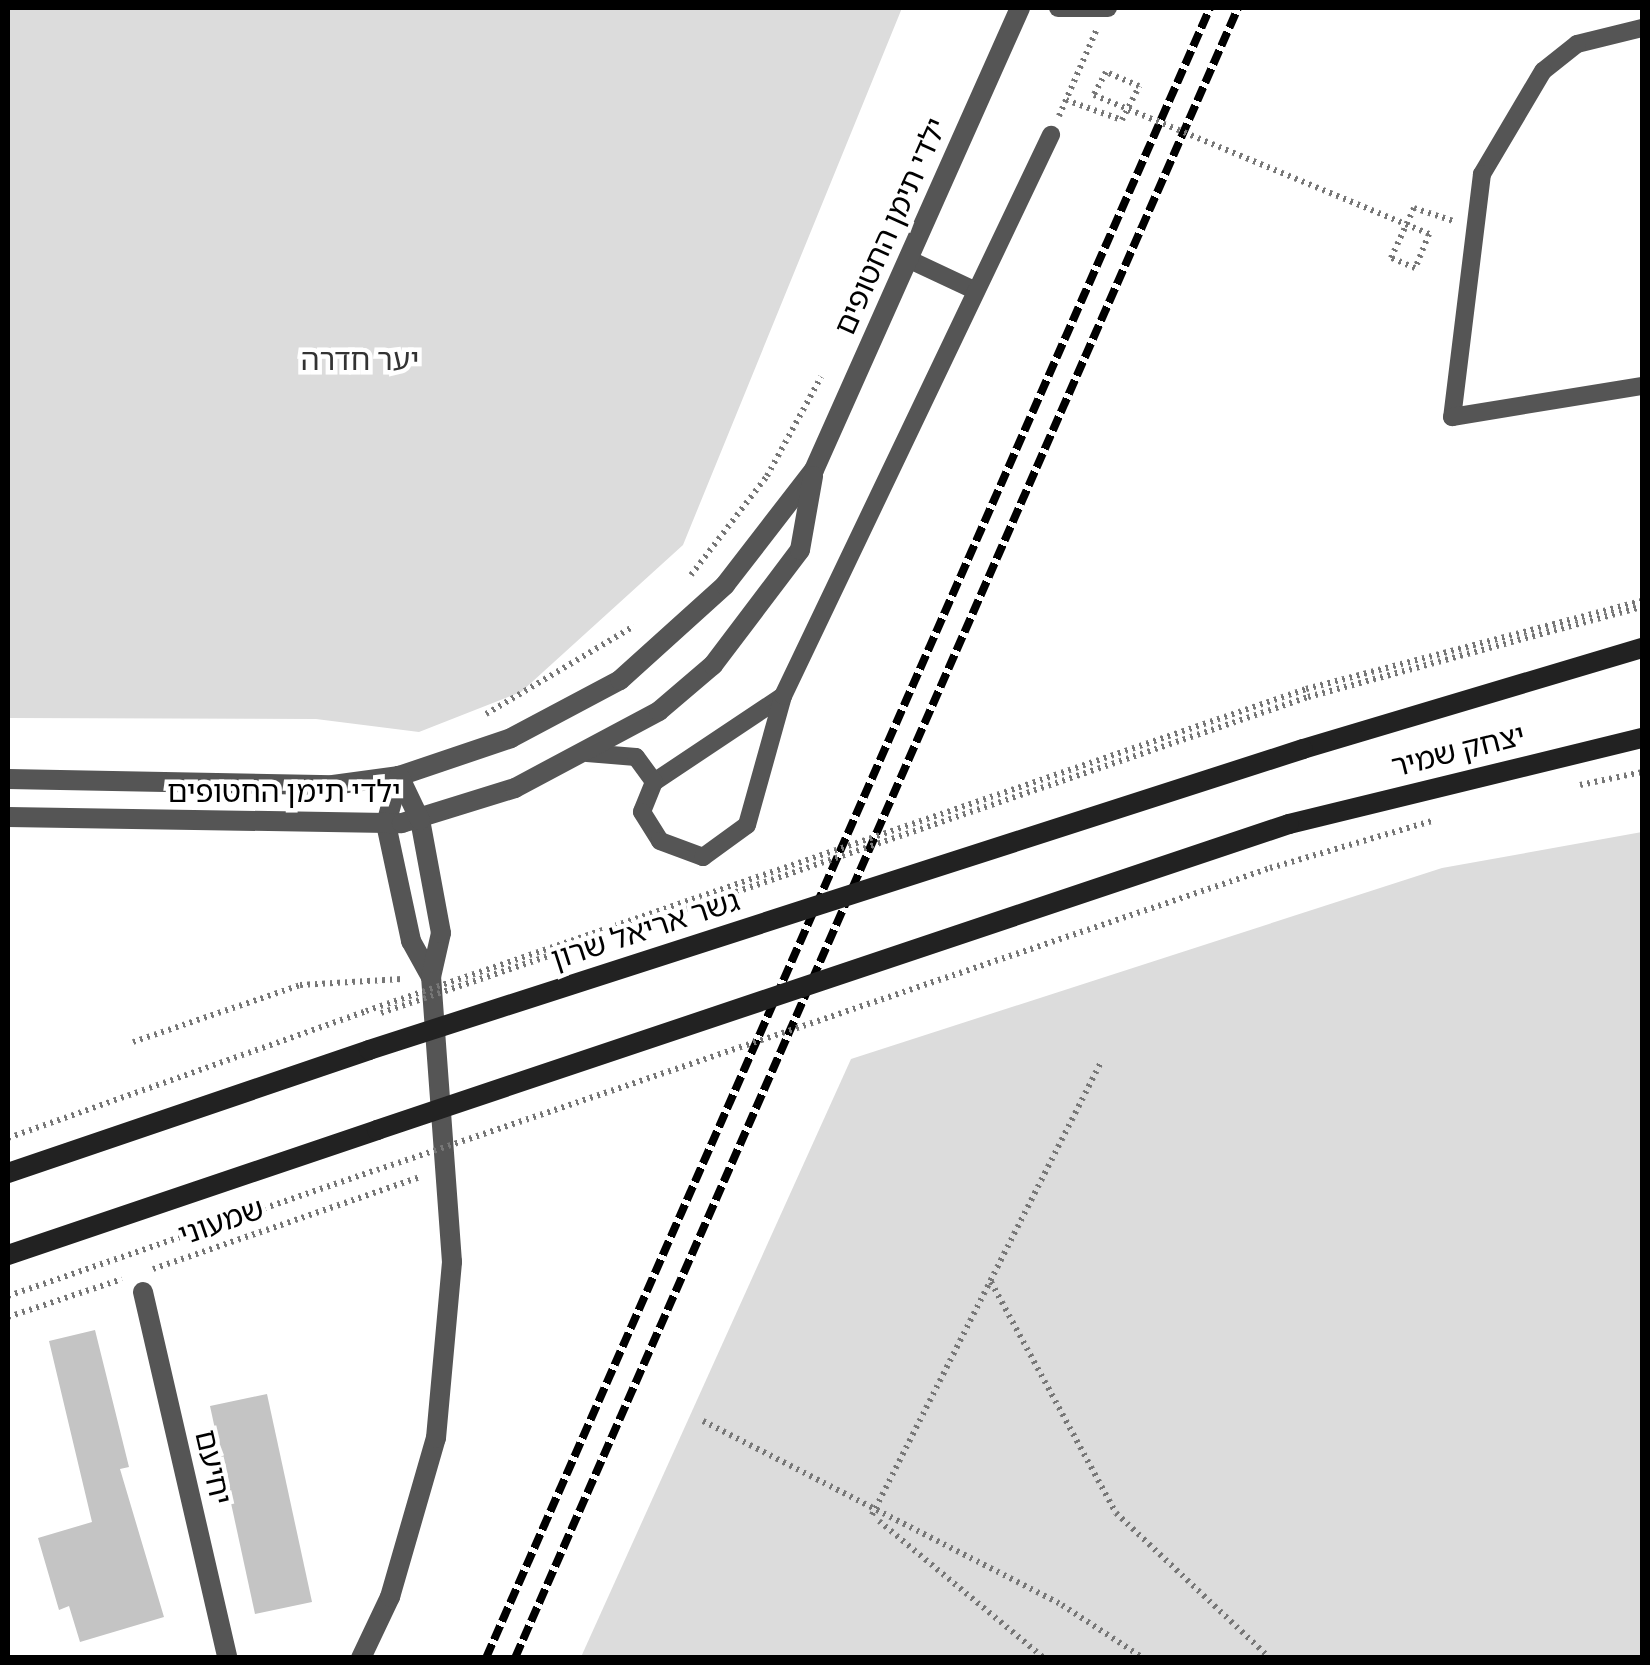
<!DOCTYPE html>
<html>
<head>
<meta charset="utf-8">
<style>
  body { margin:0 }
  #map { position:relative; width:1650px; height:1665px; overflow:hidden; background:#fff; font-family:"Titillium Web","Noto Sans Hebrew",sans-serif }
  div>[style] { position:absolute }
  .green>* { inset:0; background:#dcdcdc }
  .building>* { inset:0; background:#c4c4c4 }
  .path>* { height:6px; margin-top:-3px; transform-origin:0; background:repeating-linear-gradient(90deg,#777 0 2.5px,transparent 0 7.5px) }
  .lane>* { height:18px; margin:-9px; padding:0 9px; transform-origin:9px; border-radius:9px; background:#555 }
  .street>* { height:20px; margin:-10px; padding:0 10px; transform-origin:10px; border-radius:10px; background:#555 }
  .secondary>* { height:20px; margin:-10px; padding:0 10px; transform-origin:10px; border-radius:10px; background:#222 }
  .rail>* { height:8px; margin-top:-4px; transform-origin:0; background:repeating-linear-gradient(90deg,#000 0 15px,transparent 0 20px) }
  .path-bridge>* { height:6px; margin-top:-3px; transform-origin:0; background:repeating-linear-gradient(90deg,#777 0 2.5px,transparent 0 7.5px) }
  .secondary-bridge>* { height:20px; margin:-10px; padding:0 10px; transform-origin:10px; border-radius:10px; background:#222 }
  span { translate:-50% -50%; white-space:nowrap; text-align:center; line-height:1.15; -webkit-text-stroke:9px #fff; paint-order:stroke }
  .street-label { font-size:30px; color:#000 }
  .park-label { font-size:30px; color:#333 }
  .frame { position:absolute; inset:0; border:10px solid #000; pointer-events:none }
</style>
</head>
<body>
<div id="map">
  <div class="green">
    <div style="clip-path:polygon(8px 8px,902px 8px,683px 545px,521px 692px,419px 732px,316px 719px,8px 718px)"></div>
    <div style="clip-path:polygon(1642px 832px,1642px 1657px,581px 1657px,851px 1059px,1442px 868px)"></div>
  </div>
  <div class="building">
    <div style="clip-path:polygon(95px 1330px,129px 1467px,120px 1469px,164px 1617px,80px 1642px,69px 1606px,59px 1610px,38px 1538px,92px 1522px,49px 1341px)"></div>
    <div style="clip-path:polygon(267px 1394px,312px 1602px,255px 1614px,210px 1406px)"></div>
  </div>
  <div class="path">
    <div style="left:1066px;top:100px;width:59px;rotate:19.7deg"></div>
    <div style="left:1122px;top:120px;width:38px;rotate:-63deg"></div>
    <div style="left:1139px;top:86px;width:36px;rotate:-157deg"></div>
    <div style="left:1106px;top:72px;width:26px;rotate:118deg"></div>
    <div style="left:1059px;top:116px;width:93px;rotate:-66.5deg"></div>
    <div style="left:1429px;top:234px;width:37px;rotate:112deg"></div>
    <div style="left:1415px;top:268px;width:26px;rotate:-157deg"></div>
    <div style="left:1391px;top:258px;width:55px;rotate:-65.3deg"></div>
    <div style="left:1414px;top:208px;width:41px;rotate:18.4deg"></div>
    <div style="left:691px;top:575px;width:125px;rotate:-52.5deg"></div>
    <div style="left:767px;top:476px;width:113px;rotate:-61.4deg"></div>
    <div style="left:1306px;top:689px;width:347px;rotate:-14.7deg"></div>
    <div style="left:1308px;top:697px;width:346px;rotate:-15.1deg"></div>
    <div style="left:486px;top:714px;width:172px;rotate:-30.7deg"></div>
    <div style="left:1580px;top:785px;width:63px;rotate:-11.8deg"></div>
    <div style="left:1270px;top:868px;width:169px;rotate:-16.2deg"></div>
    <div style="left:133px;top:1042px;width:176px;rotate:-18.8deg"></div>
    <div style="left:300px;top:985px;width:102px;rotate:-3.4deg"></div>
    <div style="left:8px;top:1138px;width:380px;rotate:-19.5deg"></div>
    <div style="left:153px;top:1269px;width:282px;rotate:-19deg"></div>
    <div style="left:991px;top:1282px;width:263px;rotate:61.6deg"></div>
    <div style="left:1116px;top:1513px;width:212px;rotate:43.3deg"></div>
    <div style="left:8px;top:1296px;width:390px;rotate:-18.9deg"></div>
    <div style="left:8px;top:1317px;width:120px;rotate:-18.4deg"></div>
    <div style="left:703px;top:1421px;width:403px;rotate:27.1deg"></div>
    <div style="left:1062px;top:1605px;width:97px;rotate:33.2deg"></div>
    <div style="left:872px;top:1515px;width:508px;rotate:-63.18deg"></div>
    <div style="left:879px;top:1521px;width:214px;rotate:39.7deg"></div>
  </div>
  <div class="lane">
    <div style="left:1058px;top:8px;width:50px"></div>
    <div style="left:1642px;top:28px;width:67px;rotate:166.2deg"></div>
    <div style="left:1577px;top:44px;width:43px;rotate:141.5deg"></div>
    <div style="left:1543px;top:71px;width:120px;rotate:120.6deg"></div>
    <div style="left:1482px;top:174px;width:245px;rotate:97deg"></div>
    <div style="left:1452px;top:417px;width:193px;rotate:-9.3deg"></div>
    <div style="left:908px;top:259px;width:75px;rotate:25.2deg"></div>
    <div style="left:783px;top:696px;width:155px;rotate:146.3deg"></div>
    <div style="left:654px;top:782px;width:32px;rotate:112deg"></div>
    <div style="left:642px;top:812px;width:34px;rotate:58deg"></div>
    <div style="left:660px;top:841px;width:46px;rotate:20.4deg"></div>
    <div style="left:703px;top:857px;width:54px;rotate:-36deg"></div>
    <div style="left:747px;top:825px;width:134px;rotate:-74.4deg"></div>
    <div style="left:783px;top:696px;width:622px;rotate:-64.47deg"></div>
    <div style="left:587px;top:753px;width:49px;rotate:4.7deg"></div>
    <div style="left:636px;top:757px;width:31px;rotate:54deg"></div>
  </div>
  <div class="street">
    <div style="left:399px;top:776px;width:50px;rotate:105.2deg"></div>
    <div style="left:386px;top:824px;width:120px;rotate:77.9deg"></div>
    <div style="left:411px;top:941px;width:41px;rotate:60.9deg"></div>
    <div style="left:8px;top:779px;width:325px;rotate:1.1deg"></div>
    <div style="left:333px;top:785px;width:67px;rotate:-7.8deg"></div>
    <div style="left:399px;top:776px;width:118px;rotate:-18.7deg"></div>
    <div style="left:511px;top:738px;width:123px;rotate:-28deg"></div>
    <div style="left:620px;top:680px;width:142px;rotate:-42.1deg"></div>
    <div style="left:725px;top:585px;width:145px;rotate:-52.3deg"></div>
    <div style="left:814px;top:470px;width:506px;rotate:-65.97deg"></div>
    <div style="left:8px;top:817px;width:394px;rotate:0.9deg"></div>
    <div style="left:402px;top:823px;width:118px;rotate:-17.2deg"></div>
    <div style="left:515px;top:788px;width:163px;rotate:-28.1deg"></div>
    <div style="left:659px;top:711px;width:71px;rotate:-40.4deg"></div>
    <div style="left:713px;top:665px;width:144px;rotate:-52.9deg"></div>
    <div style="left:800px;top:550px;width:75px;rotate:-80deg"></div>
    <div style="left:143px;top:1292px;width:374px;rotate:77deg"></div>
    <div style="left:361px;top:1658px;width:68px;rotate:-64.6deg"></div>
    <div style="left:390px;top:1597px;width:166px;rotate:-73.9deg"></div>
    <div style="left:436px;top:1438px;width:177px;rotate:-84.8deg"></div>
    <div style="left:452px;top:1262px;width:286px;rotate:-94.2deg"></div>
    <div style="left:431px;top:977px;width:45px;rotate:-77.2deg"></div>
    <div style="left:441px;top:933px;width:115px;rotate:-100.5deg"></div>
    <div style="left:420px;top:820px;width:49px;rotate:-115.5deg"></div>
  </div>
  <div class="secondary">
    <div style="left:1303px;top:749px;width:354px;rotate:-16.6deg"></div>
    <div style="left:1289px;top:824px;width:363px;rotate:-13.7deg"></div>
    <div style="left:8px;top:1173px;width:381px;rotate:-18.8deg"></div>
    <div style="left:8px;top:1255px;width:390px;rotate:-18.7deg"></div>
  </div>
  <div class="rail">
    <div style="left:486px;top:1658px;width:1802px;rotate:-66.31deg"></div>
    <div style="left:515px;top:1658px;width:1801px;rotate:-66.34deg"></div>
  </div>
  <div class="path-bridge">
    <div style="left:1094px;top:95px;width:363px;rotate:22.5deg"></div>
    <div style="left:366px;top:1011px;width:994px;rotate:-18.91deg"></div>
    <div style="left:381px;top:1013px;width:979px;rotate:-18.82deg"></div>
    <div style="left:377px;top:1170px;width:943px;rotate:-18.68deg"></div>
  </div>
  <div class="secondary-bridge">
    <div style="left:369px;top:1050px;width:981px;rotate:-17.86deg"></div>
    <div style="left:377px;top:1130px;width:962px;rotate:-18.55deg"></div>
  </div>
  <div class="street-label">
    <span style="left:890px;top:226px;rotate:-66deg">ילדי תימן החטופים</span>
    <span style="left:1458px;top:750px;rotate:-14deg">יצחק שמיר</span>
    <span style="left:284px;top:791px">ילדי תימן החטופים</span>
    <span style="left:645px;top:929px;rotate:-18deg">גשר אריאל שרון</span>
    <span style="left:221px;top:1221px;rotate:-19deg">שמעוני</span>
    <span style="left:214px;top:1467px;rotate:77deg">יחיעם</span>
  </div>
  <div class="park-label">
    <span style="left:360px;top:359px">יער חדרה</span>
  </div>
  <div class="frame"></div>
</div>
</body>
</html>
